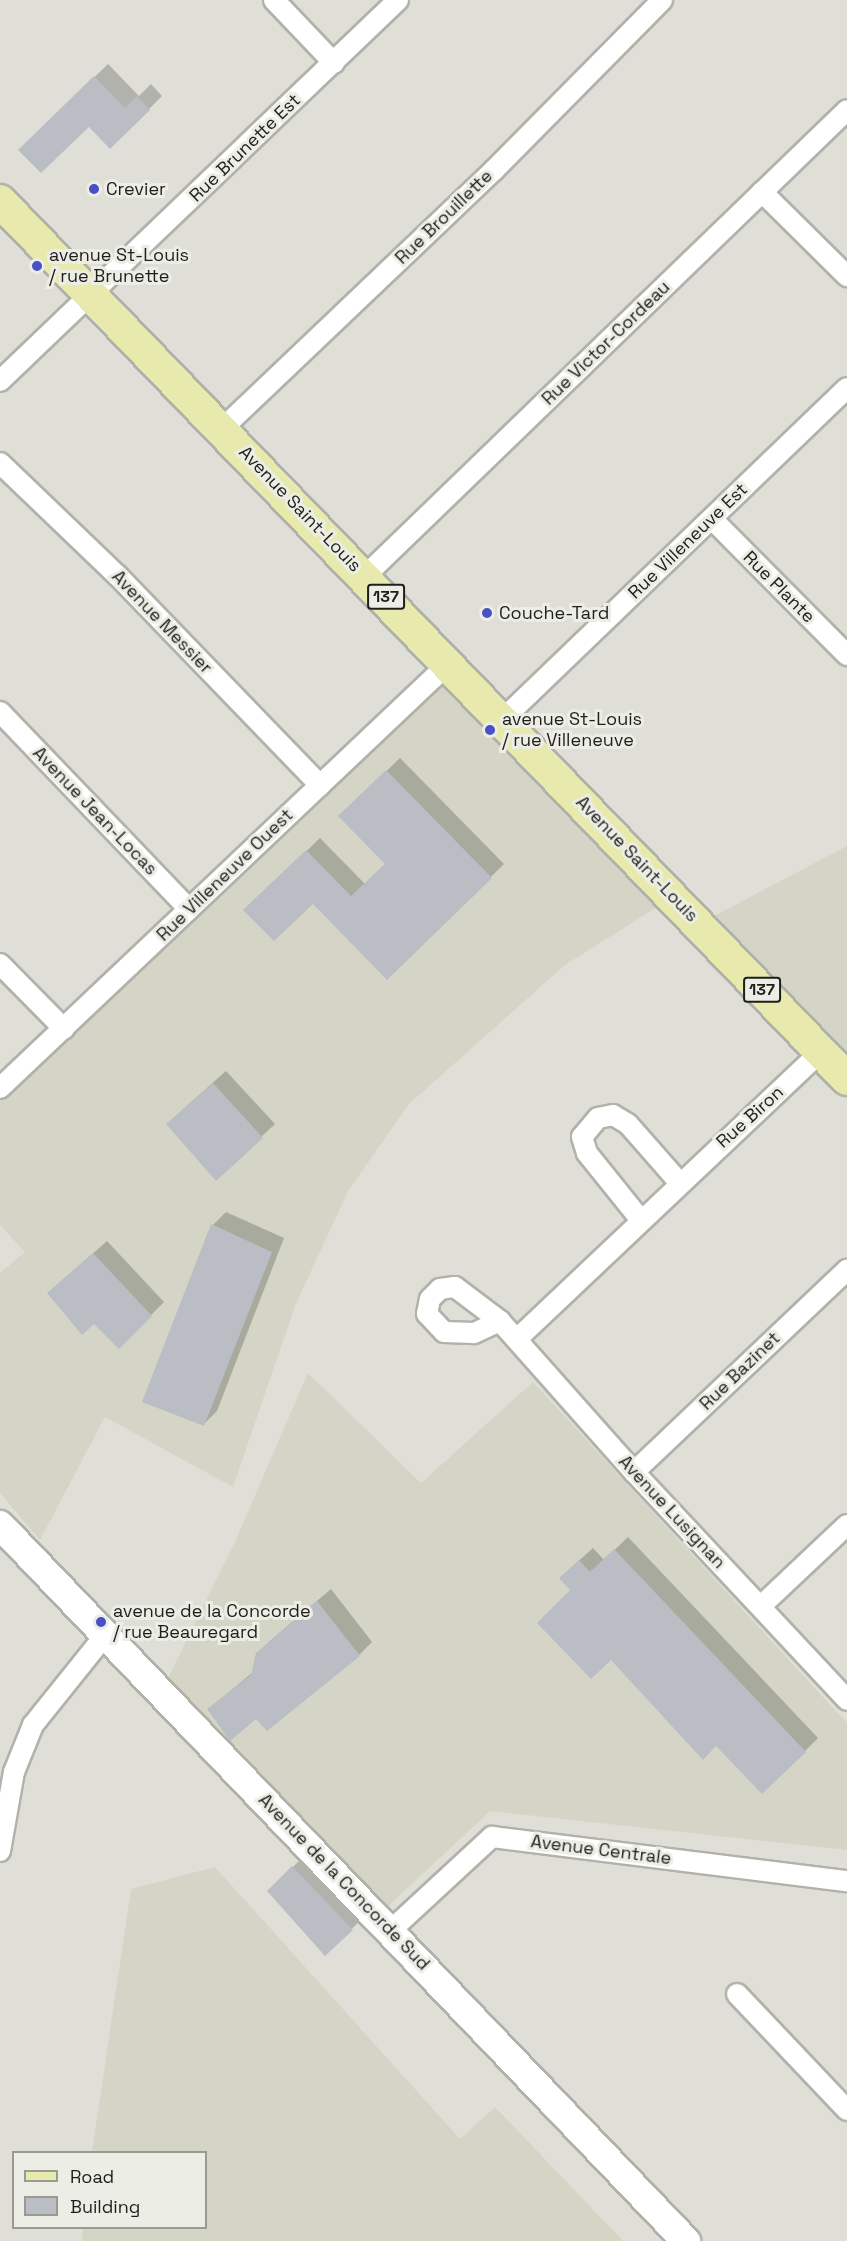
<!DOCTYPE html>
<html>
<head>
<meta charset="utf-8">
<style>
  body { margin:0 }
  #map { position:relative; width:847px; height:2241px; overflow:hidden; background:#dfdfd7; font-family:"Space Grotesk",sans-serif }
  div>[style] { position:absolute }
  .built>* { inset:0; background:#d4d5c6 }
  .shadow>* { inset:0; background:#0003 }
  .building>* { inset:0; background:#bbbdc4 }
  .roads { filter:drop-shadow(2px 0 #b1b2aa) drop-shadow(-2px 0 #b1b2aa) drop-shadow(0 2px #b1b2aa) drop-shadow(0 -2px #b1b2aa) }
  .street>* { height:20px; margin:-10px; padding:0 10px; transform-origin:10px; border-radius:10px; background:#fff }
  .secondary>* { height:28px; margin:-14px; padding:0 14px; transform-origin:14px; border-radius:14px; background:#fff }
  .primary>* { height:32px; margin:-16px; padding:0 16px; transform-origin:16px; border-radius:16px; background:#e7eaac }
  .dots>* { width:16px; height:16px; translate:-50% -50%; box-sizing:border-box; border:3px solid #ecede5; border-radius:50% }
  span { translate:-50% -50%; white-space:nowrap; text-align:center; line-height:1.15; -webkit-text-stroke:6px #ecede5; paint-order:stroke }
  .shield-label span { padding:2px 4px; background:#ecede5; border:2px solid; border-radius:4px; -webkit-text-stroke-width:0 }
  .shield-label { font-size:16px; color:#1e1e1b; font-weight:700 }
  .street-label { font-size:18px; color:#1e1e1b }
  .poi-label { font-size:18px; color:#1e1e1b }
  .left { translate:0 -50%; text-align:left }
  .legend { position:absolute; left:12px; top:2151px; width:195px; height:78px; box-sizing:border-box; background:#ecede5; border:2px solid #9a9a94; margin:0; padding:8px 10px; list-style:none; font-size:18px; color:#1e1e1b }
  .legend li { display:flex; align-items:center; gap:12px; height:30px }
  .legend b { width:30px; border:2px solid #9a9a94 }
</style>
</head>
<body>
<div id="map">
  <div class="built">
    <div style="clip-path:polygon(449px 663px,673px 897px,565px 965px,409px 1104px,348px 1191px,295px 1306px,233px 1487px,105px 1417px,40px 1540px,0 1493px,0 1273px,25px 1252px,0 1225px,0 1099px)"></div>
    <div style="clip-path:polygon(847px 846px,847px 1071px,701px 923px)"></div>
    <div style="clip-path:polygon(308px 1373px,421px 1483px,533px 1382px,847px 1723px,847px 1850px,490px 1811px,383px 1911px,166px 1682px,234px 1544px)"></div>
    <div style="clip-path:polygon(215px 1867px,460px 2139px,495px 2107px,623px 2241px,82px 2241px,83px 2228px,206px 2228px,206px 2152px,92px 2152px,131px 1889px)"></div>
  </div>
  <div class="shadow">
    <div style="clip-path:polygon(108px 64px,139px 96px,151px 84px,162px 96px,111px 147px,89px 124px,20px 150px)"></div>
    <div style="clip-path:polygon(400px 758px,504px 864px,387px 978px,313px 902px,246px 910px,320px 838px,365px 884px,386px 863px,340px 816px)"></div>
    <div style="clip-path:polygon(226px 1071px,275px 1124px,216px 1179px,181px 1111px)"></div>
    <div style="clip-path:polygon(226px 1212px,284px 1238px,217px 1411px,203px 1425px,213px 1225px)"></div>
    <div style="clip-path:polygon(107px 1241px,164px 1302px,119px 1347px,62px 1281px)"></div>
    <div style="clip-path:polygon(628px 1537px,818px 1738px,805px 1751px,572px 1590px,574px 1565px,593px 1548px,604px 1560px)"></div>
    <div style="clip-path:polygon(331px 1589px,372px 1642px,359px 1655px,256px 1717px,209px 1709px,253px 1672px,257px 1654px,271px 1640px)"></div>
    <div style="clip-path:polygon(303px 1857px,362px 1919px,325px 1954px,269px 1891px)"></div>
  </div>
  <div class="building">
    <div style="clip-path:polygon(94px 76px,125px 108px,137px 96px,150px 110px,110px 149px,89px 127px,41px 173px,18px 150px)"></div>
    <div style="clip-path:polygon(386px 770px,492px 878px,387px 980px,313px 904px,274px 941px,243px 910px,306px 850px,351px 896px,385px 864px,338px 816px)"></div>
    <div style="clip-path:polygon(213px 1083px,263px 1138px,216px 1181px,166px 1124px)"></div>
    <div style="clip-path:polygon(211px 1224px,272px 1252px,204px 1426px,142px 1402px)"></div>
    <div style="clip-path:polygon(93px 1253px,152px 1316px,119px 1349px,94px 1324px,82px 1335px,47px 1293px)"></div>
    <div style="clip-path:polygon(614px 1549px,806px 1752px,762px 1794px,716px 1746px,703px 1760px,611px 1660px,591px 1679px,537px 1623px,570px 1590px,559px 1578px,579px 1560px,590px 1572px)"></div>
    <div style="clip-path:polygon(317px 1601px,360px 1656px,267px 1731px,256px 1719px,230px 1741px,207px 1709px,251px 1675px,256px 1653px)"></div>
    <div style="clip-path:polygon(292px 1866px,353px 1930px,325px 1956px,267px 1891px)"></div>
  </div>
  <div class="roads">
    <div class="street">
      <div style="left:274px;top:0;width:87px;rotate:46.4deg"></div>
      <div style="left:762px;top:192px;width:120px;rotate:44.7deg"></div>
      <div style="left:0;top:381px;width:551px;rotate:-43.75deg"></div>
      <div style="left:222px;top:429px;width:376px;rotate:-43.6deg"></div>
      <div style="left:494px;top:170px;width:239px;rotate:-45.3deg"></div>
      <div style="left:0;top:463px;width:163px;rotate:43.8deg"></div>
      <div style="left:118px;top:576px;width:291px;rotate:46deg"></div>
      <div style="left:712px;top:519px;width:192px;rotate:45.2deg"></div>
      <div style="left:365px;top:576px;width:670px;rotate:-44.03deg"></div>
      <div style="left:0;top:712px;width:273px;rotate:46.2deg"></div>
      <div style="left:503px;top:719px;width:477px;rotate:-43.9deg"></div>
      <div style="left:0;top:964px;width:91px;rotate:45.4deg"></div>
      <div style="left:0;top:1088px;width:618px;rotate:-43.43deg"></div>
      <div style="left:640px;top:1219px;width:85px;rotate:-128.8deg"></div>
      <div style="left:587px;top:1153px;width:17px;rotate:-107deg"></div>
      <div style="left:582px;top:1137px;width:25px;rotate:-50deg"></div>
      <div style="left:598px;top:1118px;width:15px;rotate:-11deg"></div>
      <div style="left:613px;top:1115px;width:17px;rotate:31deg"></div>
      <div style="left:628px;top:1124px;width:77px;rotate:48.7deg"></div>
      <div style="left:500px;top:1321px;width:29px;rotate:155deg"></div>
      <div style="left:474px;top:1333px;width:30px;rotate:-178deg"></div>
      <div style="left:444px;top:1332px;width:25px;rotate:-133deg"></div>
      <div style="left:427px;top:1314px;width:15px;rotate:-79deg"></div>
      <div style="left:430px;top:1299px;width:14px;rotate:-45deg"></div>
      <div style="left:440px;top:1289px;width:15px;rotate:-8deg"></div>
      <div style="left:455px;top:1287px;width:56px;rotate:37.1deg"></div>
      <div style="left:500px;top:1321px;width:202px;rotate:48.4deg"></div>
      <div style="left:634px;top:1472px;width:312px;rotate:46.9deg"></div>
      <div style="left:517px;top:1339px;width:418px;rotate:-43.4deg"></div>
      <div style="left:634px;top:1472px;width:294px;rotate:-43.5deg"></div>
      <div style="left:761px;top:1606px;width:118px;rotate:-43.3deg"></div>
      <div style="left:0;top:1851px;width:80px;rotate:-80deg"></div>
      <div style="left:14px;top:1772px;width:51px;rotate:-68deg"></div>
      <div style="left:33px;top:1725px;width:117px;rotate:-51.3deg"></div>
      <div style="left:390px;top:1931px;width:139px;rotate:-42.7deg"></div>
      <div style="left:492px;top:1837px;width:358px;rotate:7.1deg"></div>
      <div style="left:737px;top:1994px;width:160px;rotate:46.5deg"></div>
    </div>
    <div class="secondary">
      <div style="left:0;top:1525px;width:992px;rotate:46.23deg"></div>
    </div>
    <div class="primary">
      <div style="left:0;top:201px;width:1220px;rotate:46.03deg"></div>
    </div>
  </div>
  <div class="dots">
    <div style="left:94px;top:189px;background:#4950c5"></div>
    <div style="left:37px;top:266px;background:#4950c5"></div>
    <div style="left:487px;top:613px;background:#4950c5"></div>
    <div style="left:490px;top:730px;background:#4950c5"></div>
    <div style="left:101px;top:1622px;background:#4950c5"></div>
  </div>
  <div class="shield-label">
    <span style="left:386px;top:597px">137</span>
    <span style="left:762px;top:990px">137</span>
  </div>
  <div class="street-label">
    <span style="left:245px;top:148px;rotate:-44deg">Rue Brunette Est</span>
    <span style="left:444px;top:217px;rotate:-44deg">Rue Brouillette</span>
    <span style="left:606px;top:343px;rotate:-44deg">Rue Victor-Cordeau</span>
    <span style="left:300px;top:509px;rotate:46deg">Avenue Saint-Louis</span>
    <span style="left:688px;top:541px;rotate:-44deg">Rue Villeneuve Est</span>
    <span style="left:779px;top:587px;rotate:45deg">Rue Plante</span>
    <span style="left:162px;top:622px;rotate:46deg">Avenue Messier</span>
    <span style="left:95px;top:811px;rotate:46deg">Avenue Jean-Locas</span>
    <span style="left:637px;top:859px;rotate:46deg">Avenue Saint-Louis</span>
    <span style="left:225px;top:875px;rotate:-44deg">Rue Villeneuve Ouest</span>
    <span style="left:750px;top:1117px;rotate:-42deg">Rue Biron</span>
    <span style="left:740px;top:1371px;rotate:-44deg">Rue Bazinet</span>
    <span style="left:672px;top:1512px;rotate:47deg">Avenue Lusignan</span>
    <span style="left:601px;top:1850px;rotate:7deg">Avenue Centrale</span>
    <span style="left:344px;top:1882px;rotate:46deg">Avenue de la Concorde Sud</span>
  </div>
  <div class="poi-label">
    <span class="left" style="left:106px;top:189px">Crevier</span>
    <span class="left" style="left:49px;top:266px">avenue St-Louis<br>/ rue Brunette</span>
    <span class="left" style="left:499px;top:613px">Couche-Tard</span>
    <span class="left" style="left:502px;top:730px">avenue St-Louis<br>/ rue Villeneuve</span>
    <span class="left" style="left:113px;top:1622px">avenue de la Concorde<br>/ rue Beauregard</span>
  </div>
  <ul class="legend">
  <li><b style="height:8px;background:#e7eaac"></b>Road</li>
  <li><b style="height:16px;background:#bbbdc4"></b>Building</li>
  </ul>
</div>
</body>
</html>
